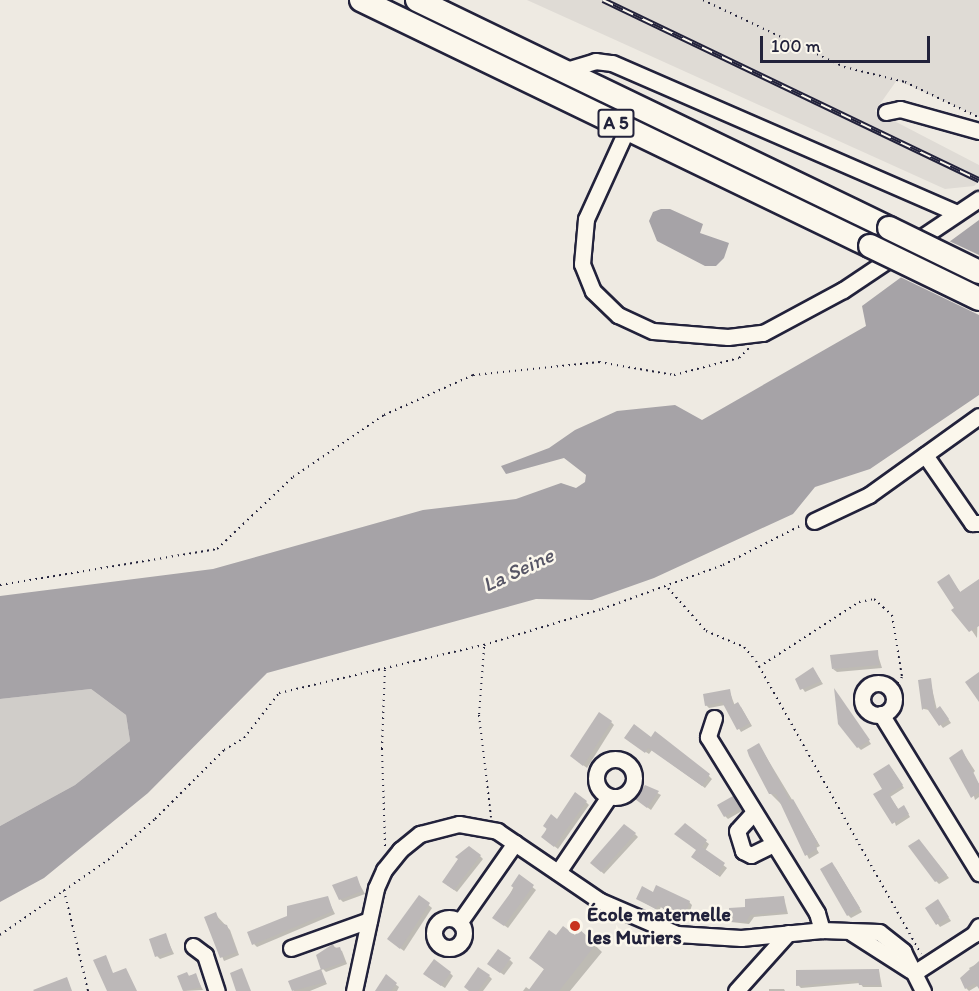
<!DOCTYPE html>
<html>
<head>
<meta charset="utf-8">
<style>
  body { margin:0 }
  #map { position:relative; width:979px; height:991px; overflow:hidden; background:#eeeae2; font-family:Itim,sans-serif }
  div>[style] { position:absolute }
  .built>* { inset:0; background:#dfdbd5 }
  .green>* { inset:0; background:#d0cdc9 }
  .water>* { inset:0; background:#a6a3a7 }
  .pier>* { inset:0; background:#eeeae2 }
  .shadow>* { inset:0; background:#0003 }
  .building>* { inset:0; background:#bcb8b8 }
  .path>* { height:2px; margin-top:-1px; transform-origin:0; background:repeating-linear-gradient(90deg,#22223b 0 1.5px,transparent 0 6px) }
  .roads { filter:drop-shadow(2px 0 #22223b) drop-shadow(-2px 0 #22223b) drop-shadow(0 2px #22223b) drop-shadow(0 -2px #22223b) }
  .minor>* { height:15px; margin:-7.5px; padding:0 7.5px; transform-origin:7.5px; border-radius:7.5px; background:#fbf7ec }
  .minor>.ring { margin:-7.5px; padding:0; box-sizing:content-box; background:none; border:15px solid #fbf7ec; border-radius:50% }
  .highway>* { height:22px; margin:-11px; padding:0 11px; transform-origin:11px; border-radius:11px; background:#fbf7ec }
  .rail>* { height:6px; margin-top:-3px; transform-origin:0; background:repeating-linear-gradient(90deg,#fbf7ec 0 11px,#22223b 0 22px); box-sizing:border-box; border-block:2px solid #22223b }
  .bridges { filter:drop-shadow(2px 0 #22223b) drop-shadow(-2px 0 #22223b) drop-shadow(0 2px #22223b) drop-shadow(0 -2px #22223b) }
  .highway-bridge>* { height:22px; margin:-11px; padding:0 11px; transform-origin:11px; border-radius:11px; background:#fbf7ec }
  .dots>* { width:16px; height:16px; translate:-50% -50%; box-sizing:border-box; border:3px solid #fbf7ec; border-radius:50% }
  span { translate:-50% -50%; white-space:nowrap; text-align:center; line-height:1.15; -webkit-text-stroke:5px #fbf7ec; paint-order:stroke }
  .shield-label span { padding:2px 4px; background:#fbf7ec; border:2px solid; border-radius:4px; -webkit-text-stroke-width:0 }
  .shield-label { font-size:18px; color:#22223b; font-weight:700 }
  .poi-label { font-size:20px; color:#22223b; font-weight:700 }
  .left { translate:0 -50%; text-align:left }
  .water-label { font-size:21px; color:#575666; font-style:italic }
  .scale { position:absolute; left:760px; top:36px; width:170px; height:27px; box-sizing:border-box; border:3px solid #22223b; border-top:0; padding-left:8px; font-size:18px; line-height:21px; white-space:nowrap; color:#22223b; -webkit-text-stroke:4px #fbf7ec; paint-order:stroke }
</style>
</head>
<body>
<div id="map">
  <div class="built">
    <div style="clip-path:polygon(527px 0,979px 0,979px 117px,897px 80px,875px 111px,979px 165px,979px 181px,974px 186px,945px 189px)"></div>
  </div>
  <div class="green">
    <div style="clip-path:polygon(91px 689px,126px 715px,130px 741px,75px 785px,0 826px,0 699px)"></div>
  </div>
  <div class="water">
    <div style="clip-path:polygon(661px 209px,670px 209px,703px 224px,700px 233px,729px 243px,724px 258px,716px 266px,705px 266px,657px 241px,649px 221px,653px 212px)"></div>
    <div style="clip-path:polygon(979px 220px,979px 395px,870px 469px,815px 487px,793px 514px,654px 578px,592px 600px,536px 599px,267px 673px,148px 793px,44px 878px,0 902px,0 826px,75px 785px,130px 741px,126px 715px,91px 689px,0 699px,0 596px,213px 569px,423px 510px,516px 499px,561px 483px,576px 488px,585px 482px,586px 475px,564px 458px,506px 474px,501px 466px,549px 448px,575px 430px,617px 411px,675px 405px,702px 420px,866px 326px,862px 306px)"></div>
  </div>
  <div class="pier">
    <div style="clip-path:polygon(947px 240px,979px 255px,979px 315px,898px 276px)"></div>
  </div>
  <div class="shadow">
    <div style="clip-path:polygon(948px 576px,961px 593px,979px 581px,977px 638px,957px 609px)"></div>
    <div style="clip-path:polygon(877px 652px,882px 668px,837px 672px,833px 669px)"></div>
    <div style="clip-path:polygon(813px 669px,823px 684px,805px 692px,796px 679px)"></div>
    <div style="clip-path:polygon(930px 680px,937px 710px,943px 711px,951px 723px,943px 728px,929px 710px,924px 709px,920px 682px)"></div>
    <div style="clip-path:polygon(729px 690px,735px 706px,741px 707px,752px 726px,741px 732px,725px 705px,709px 708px,706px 705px)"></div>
    <div style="clip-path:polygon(611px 722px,614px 725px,587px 768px,575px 759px)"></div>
    <div style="clip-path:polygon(858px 724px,871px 744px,861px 750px,858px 747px)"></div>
    <div style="clip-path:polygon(651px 739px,709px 776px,712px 779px,705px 788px,652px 750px,649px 754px,629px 741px)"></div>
    <div style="clip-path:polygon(759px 745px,820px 846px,816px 848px,819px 853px,809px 859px,785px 808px,770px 793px)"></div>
    <div style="clip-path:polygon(962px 751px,975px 771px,972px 774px,979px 784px,979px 797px,975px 800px)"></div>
    <div style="clip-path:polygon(892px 769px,904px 788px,890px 797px,899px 810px,906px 810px,910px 817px,896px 826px,884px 789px)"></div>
    <div style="clip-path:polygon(646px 787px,661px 795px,651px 810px,640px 802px)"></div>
    <div style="clip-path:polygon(733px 798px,742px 811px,728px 819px,725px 816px)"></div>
    <div style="clip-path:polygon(586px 802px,589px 805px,558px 849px,543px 837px,552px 816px,558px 821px)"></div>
    <div style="clip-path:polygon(685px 825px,709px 844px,705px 851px,727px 868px,720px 877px,696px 860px,698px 850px)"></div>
    <div style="clip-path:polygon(635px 834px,638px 837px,604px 874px,595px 866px)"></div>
    <div style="clip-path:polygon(922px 844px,949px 878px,939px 884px,936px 881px)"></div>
    <div style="clip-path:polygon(480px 856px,483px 859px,457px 892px,447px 885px,459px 860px)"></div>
    <div style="clip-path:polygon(835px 867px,862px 912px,851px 918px,848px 915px)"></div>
    <div style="clip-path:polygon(519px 876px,536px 890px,508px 928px,497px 920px)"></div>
    <div style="clip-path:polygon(356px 878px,365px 894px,343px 902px,340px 899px)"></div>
    <div style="clip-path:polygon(654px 894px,689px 902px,692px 905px,689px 914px,686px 912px,680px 920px,661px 907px,659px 911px,638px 899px)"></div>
    <div style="clip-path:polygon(419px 897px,432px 908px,404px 951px,392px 942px)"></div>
    <div style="clip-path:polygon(327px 898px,335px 914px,257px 947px,254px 944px,289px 917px)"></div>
    <div style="clip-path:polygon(784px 898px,788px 914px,754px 917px,749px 924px,731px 922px,747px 908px)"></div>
    <div style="clip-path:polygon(938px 901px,951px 921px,940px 927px,927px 908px)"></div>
    <div style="clip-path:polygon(215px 914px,230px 930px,239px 955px,224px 961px,206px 918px)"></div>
    <div style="clip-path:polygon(580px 931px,602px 952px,570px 991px,523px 991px,526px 987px,530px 990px,545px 970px,531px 958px,576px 937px)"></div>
    <div style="clip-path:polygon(165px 935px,174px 954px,160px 959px,157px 956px)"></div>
    <div style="clip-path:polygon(333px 946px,342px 951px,347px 964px,326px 972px,323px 969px)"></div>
    <div style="clip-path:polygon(510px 960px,513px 963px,504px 975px,492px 967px)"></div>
    <div style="clip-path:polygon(977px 964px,979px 985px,969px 991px,966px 988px,972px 973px,969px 968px)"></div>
    <div style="clip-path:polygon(320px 971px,327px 984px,310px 991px,294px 991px,290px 982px)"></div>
    <div style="clip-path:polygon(879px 971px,882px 987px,863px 987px,860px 983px,801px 988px,798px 985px)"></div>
    <div style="clip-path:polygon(450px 973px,453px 976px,445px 988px,428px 977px)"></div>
    <div style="clip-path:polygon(195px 975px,203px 990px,184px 991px,179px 977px)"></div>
    <div style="clip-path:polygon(489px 976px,492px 979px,483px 991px,470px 991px)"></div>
    <div style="clip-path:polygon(386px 977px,399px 987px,397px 991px,377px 991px)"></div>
    <div style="clip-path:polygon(769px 989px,784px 989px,785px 991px,769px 991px)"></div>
  </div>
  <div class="building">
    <div style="clip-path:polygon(949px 574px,960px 592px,979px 579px,979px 626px,969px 632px,951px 610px,954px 608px,937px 582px)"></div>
    <div style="clip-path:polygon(878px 650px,879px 665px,832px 669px,830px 655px)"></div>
    <div style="clip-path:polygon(813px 667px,821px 681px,800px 690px,795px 679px)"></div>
    <div style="clip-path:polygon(979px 672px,979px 702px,965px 682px)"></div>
    <div style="clip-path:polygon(931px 678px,935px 710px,940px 706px,949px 719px,939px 726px,926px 707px,922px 710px,918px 680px)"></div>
    <div style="clip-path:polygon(834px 688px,870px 740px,857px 748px,838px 724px)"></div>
    <div style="clip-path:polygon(730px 689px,733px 705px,738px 702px,750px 723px,737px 730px,722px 702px,705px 706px,703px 694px)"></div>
    <div style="clip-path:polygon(599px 712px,612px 721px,583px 766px,570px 756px)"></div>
    <div style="clip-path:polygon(634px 724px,651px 737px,655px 731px,710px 774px,702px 786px,648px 748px,645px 753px,624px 738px)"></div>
    <div style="clip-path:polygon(759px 743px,790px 801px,793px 799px,818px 843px,815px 844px,817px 849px,805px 856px,776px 794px,769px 794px,749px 756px,747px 750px)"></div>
    <div style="clip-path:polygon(962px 749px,979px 784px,979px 792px,971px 798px,949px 758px)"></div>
    <div style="clip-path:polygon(889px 764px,903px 785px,889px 794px,898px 809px,904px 805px,909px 814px,892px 824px,873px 794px,882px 789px,873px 774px)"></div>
    <div style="clip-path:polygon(645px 785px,659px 791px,647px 808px,635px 799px)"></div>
    <div style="clip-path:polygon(575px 792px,587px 801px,554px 847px,541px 837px,547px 829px,543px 826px,551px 814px,557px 819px)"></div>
    <div style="clip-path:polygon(733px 796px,740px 808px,724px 817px,717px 805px)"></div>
    <div style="clip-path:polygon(685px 823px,707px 840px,702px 847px,725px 863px,717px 875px,691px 857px,696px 850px,674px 834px)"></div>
    <div style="clip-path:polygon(624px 824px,636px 833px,601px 872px,590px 863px)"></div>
    <div style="clip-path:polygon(919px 839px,947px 875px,935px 882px,908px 846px)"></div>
    <div style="clip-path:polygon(469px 846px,481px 855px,454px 890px,442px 882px,458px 859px,455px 857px)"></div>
    <div style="clip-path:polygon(832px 862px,860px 908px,847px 916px,820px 869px)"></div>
    <div style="clip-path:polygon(519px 874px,534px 885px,504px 926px,492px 918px,514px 888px,511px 886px)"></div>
    <div style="clip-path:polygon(357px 876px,362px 891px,339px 900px,332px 885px)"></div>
    <div style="clip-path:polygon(656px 885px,690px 901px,686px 913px,682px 910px,677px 918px,658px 905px,656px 909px,636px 899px,642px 886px,653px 892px)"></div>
    <div style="clip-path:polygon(419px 895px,430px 903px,400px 949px,387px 939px)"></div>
    <div style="clip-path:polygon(328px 896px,333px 911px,252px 945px,247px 932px,287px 916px,287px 906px)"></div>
    <div style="clip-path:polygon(784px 896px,786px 912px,750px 915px,746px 922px,729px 922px,729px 908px,745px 907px,745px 899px)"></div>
    <div style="clip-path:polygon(938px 899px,949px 917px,936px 925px,925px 908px)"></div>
    <div style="clip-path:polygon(216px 912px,220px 923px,227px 925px,237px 952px,220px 958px,204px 917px)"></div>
    <div style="clip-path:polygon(563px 926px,575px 935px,579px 929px,596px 944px,559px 991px,528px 991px,544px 969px,529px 958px,549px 930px,556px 935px)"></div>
    <div style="clip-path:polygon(166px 933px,172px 951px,155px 957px,149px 939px)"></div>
    <div style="clip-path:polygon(333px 944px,335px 948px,340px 947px,345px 962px,321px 970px,316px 955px)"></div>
    <div style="clip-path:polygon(498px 949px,511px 958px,500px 973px,487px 964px)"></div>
    <div style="clip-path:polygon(106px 955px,113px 973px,126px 968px,137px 991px,107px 991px,93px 960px)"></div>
    <div style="clip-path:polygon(434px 959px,451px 972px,441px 986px,423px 974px)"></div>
    <div style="clip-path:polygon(979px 961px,979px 989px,975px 983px,965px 989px,960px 978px)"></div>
    <div style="clip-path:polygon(478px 967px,490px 975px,478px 991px,469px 991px,464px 987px)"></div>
    <div style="clip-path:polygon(242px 968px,251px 991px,236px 991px,230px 973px)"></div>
    <div style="clip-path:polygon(321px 969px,326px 982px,292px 991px,288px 981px)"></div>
    <div style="clip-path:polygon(879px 969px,880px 985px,859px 985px,858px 980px,796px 986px,796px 970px)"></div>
    <div style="clip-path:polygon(187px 972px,189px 976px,196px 973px,201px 987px,183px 991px,177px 976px)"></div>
    <div style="clip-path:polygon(386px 974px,397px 983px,391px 991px,375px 991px)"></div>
    <div style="clip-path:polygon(67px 977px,72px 991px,34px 991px,33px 990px)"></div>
  </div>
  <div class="path">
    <div style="left:703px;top:0;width:156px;rotate:25.4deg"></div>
    <div style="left:844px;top:67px;width:63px;rotate:13.8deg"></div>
    <div style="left:905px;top:82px;width:81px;rotate:25.6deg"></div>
    <div style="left:0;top:585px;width:220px;rotate:-9.4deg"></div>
    <div style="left:217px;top:549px;width:105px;rotate:-43.5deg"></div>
    <div style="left:293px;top:477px;width:110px;rotate:-34.3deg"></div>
    <div style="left:384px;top:415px;width:98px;rotate:-24.2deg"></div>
    <div style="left:473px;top:375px;width:127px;rotate:-5.9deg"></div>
    <div style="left:599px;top:362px;width:76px;rotate:9.8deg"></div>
    <div style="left:674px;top:375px;width:67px;rotate:-14.7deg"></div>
    <div style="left:739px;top:358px;width:14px;rotate:-45deg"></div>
    <div style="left:668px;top:588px;width:57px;rotate:48.5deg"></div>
    <div style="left:706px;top:631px;width:41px;rotate:22.8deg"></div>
    <div style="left:744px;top:647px;width:18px;rotate:49deg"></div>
    <div style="left:756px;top:661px;width:336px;rotate:60.6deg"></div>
    <div style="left:484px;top:647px;width:68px;rotate:94.2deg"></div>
    <div style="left:479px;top:715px;width:103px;rotate:83.3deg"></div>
    <div style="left:759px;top:667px;width:119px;rotate:-33deg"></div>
    <div style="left:859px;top:602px;width:15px;rotate:-11deg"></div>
    <div style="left:874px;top:599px;width:24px;rotate:42deg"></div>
    <div style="left:892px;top:615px;width:63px;rotate:80.8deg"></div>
    <div style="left:902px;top:677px;width:16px;rotate:125deg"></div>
    <div style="left:385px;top:846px;width:97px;rotate:-91.8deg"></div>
    <div style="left:382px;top:749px;width:80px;rotate:-87.9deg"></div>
    <div style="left:64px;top:890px;width:104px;rotate:76.6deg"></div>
    <div style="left:0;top:935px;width:131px;rotate:-34.8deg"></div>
    <div style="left:108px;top:860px;width:62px;rotate:-41.1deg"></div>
    <div style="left:155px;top:819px;width:98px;rotate:-45deg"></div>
    <div style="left:224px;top:750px;width:23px;rotate:-31deg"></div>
    <div style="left:244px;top:738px;width:57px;rotate:-52.1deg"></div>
    <div style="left:279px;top:693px;width:211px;rotate:-13.2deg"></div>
    <div style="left:484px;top:645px;width:123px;rotate:-17deg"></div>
    <div style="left:602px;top:609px;width:129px;rotate:-20deg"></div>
    <div style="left:723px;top:565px;width:89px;rotate:-26.9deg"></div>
  </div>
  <div class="roads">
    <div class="minor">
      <div style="left:563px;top:71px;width:34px;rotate:-17deg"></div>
      <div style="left:595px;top:61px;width:17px;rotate:7deg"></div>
      <div style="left:612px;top:63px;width:376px;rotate:23.5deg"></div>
      <div style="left:886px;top:112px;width:14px;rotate:-12deg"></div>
      <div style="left:900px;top:109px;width:82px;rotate:15.6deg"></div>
      <div style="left:627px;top:129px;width:99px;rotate:114.5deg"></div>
      <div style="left:586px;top:219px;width:45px;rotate:95.1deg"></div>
      <div style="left:582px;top:264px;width:29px;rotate:68deg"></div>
      <div style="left:593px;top:291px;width:35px;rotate:44deg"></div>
      <div style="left:618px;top:315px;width:38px;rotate:25deg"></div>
      <div style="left:653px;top:331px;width:75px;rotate:4.6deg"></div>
      <div style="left:728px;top:337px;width:35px;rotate:-7deg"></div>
      <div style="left:763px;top:333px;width:91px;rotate:-28.3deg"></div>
      <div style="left:843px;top:290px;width:164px;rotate:-33.8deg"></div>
      <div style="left:925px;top:455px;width:83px;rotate:55.3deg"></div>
      <div style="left:972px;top:523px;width:7px"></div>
      <div style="left:814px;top:521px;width:61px;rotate:-25.3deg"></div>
      <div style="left:869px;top:495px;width:135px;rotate:-35.7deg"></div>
      <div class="ring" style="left:862px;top:683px;width:17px;height:17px"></div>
      <div style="left:881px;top:714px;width:187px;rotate:58.4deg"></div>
      <div style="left:714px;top:718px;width:20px;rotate:108deg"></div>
      <div style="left:708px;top:737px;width:207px;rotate:58.2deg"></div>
      <div style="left:817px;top:913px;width:18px;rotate:74deg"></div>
      <div class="ring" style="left:596px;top:759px;width:23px;height:23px"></div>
      <div style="left:754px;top:812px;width:25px;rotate:132deg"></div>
      <div style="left:737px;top:831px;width:21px;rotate:73deg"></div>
      <div style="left:743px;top:851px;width:9px;rotate:27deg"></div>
      <div style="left:751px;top:855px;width:25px;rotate:-26deg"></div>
      <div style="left:558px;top:872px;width:89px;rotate:-56deg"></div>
      <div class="ring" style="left:434px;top:918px;width:15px;height:15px"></div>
      <div style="left:461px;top:920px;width:94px;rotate:-55deg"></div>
      <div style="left:852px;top:933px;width:69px;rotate:32.5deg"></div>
      <div style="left:193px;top:946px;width:15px;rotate:37deg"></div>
      <div style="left:205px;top:955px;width:38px;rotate:72deg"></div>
      <div style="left:291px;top:948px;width:83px;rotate:-19.7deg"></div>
      <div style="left:914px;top:973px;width:72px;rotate:-33deg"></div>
      <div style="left:974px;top:934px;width:9px;rotate:-58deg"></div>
      <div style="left:354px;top:991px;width:105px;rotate:-77.9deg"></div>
      <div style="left:376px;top:888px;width:20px;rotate:-66deg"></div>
      <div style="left:384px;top:870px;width:26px;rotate:-51deg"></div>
      <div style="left:400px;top:850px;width:26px;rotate:-39deg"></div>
      <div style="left:420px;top:834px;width:40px;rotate:-14.4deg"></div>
      <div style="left:459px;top:824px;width:39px;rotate:10deg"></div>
      <div style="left:497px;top:831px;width:125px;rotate:34.2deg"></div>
      <div style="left:600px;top:901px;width:84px;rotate:23.2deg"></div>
      <div style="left:677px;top:934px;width:64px;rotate:3.6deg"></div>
      <div style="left:741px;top:938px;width:81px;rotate:-5.6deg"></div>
      <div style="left:822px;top:930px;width:57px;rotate:2deg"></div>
      <div style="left:879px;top:932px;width:31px;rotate:38deg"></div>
      <div style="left:903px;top:951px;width:45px;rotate:63.4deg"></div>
      <div style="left:736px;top:991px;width:78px;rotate:-48.1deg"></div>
    </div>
    <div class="highway">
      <div style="left:361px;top:0;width:565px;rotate:25.79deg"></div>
      <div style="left:417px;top:0;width:524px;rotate:25.78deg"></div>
    </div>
  </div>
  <div class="rail">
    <div style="left:603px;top:0;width:417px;rotate:25.6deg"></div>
  </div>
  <div class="bridges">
    <div class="highway-bridge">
      <div style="left:889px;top:228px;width:100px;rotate:26.1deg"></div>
      <div style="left:870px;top:246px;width:121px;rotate:25.9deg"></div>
    </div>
  </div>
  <div class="dots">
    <div style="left:575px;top:926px;background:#c8321e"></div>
  </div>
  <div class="shield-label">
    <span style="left:616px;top:123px">A 5</span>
  </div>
  <div class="poi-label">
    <span class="left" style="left:587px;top:926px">École maternelle<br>les Muriers</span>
  </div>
  <div class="water-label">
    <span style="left:518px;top:570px;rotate:-25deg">La Seine</span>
  </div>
  <div class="scale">100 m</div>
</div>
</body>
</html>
